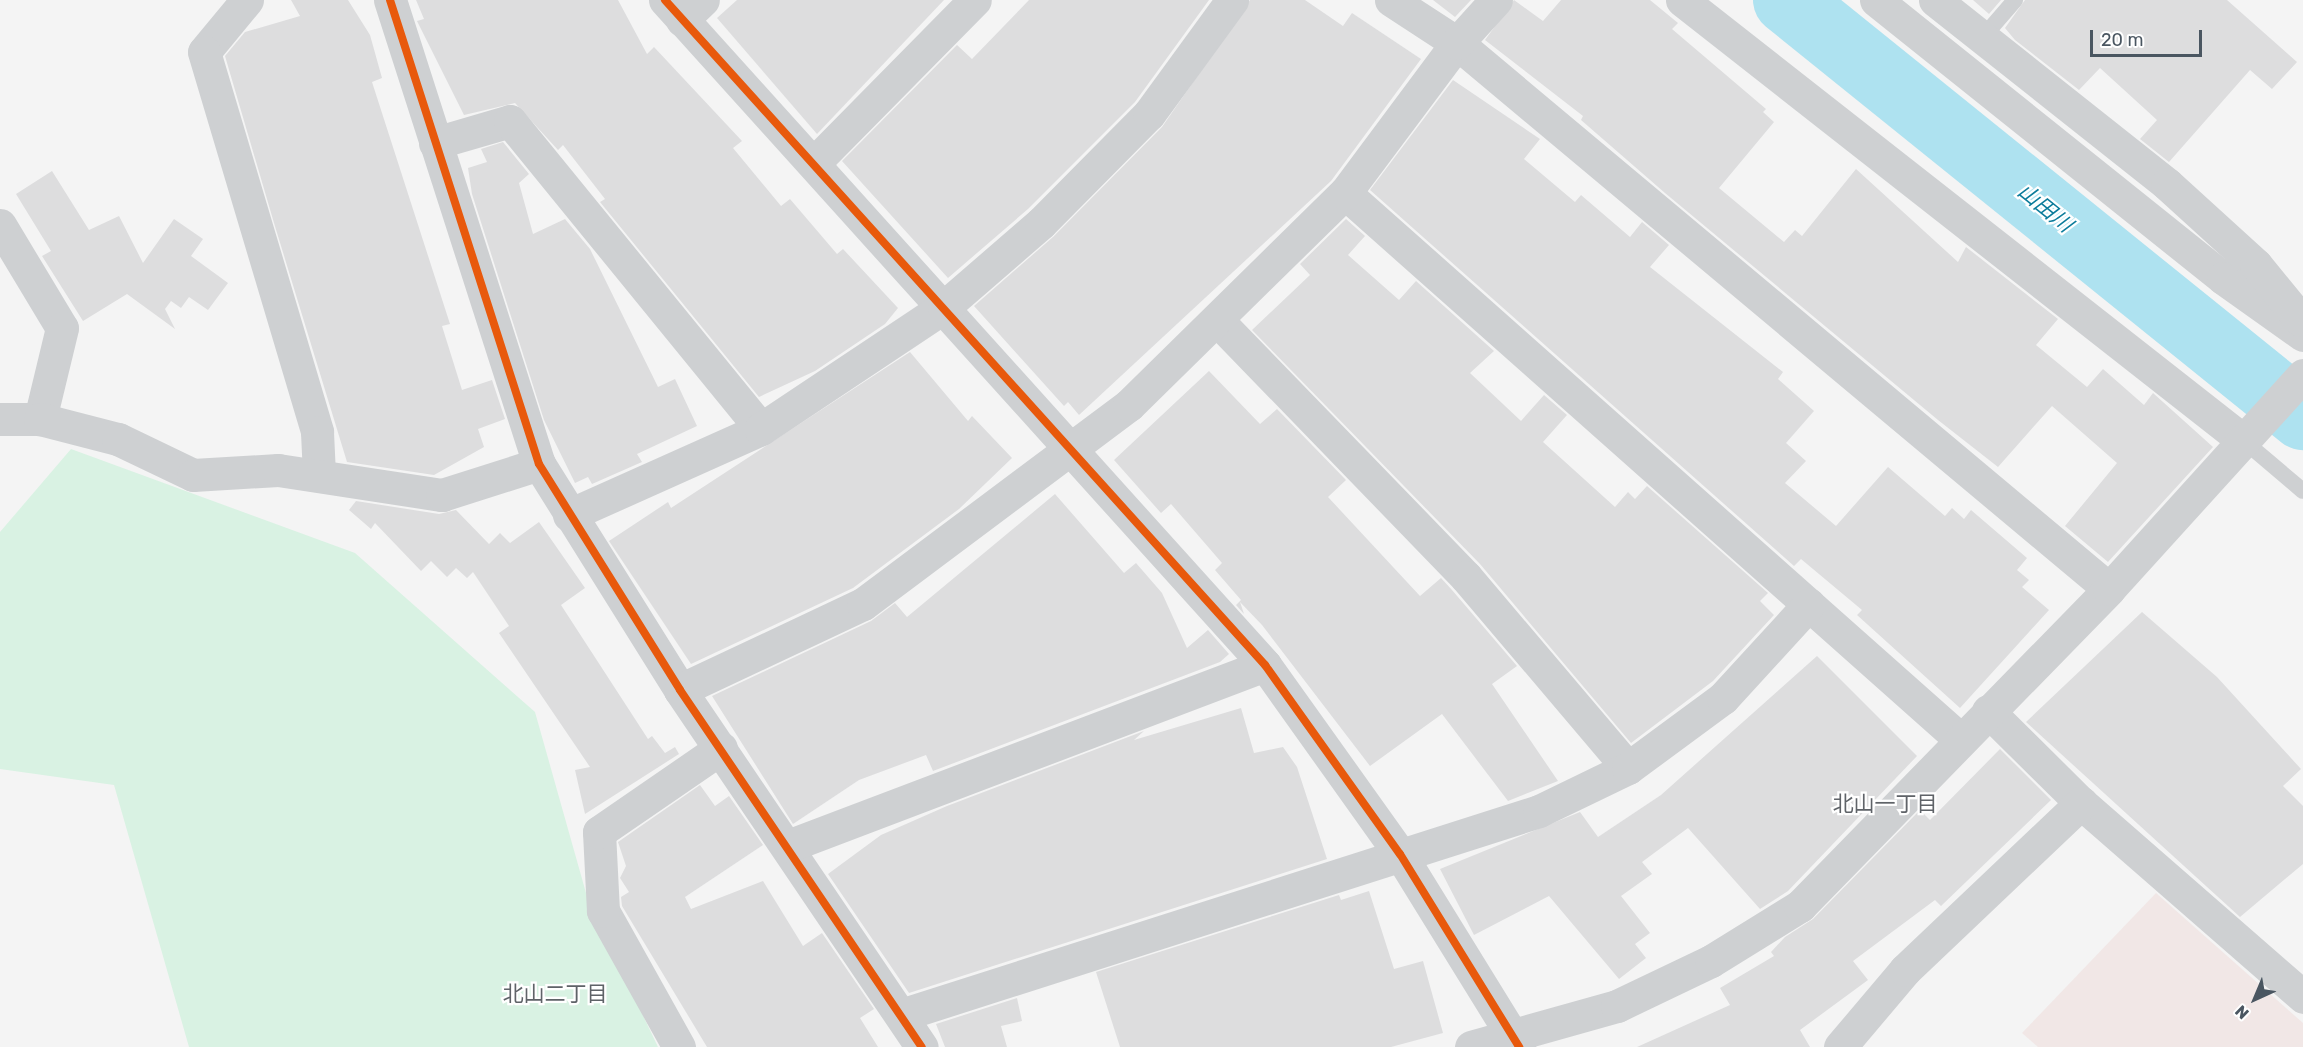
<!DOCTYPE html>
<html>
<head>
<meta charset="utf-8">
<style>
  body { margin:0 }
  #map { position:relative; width:2303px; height:1047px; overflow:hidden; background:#f4f4f4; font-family:Rubik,"Noto Sans JP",sans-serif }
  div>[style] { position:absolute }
  .medical>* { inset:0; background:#f1e7e6 }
  .green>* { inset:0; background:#d9f2e3 }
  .river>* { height:68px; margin:-34px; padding:0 34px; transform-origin:34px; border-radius:34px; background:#aee2f0 }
  .building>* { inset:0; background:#ddddde }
  .lane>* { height:16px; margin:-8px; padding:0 8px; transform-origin:8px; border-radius:8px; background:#ced0d2 }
  .street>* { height:33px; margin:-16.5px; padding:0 16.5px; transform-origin:16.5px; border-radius:16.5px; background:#ced0d2 }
  .cycleway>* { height:8px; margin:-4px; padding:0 4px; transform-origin:4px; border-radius:4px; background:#e8590c }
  span { translate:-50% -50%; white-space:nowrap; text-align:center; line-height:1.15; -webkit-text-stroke:4.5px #fff; paint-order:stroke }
  .water-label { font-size:21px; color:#0c7c9b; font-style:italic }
  .neighbourhood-label { font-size:21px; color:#5f6368 }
  .north { position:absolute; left:2225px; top:969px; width:60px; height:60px; -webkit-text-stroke:4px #fff; paint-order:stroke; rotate:224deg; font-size:16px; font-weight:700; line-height:24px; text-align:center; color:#4a5661 }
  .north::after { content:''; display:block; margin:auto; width:21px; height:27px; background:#4a5661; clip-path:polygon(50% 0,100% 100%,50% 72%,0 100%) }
  .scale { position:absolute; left:2090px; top:30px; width:112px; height:27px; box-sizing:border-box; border:3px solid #4a5661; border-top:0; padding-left:8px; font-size:18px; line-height:21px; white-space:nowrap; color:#4a5661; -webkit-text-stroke:4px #fff; paint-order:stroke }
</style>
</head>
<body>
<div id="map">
  <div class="medical">
    <div style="clip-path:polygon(2156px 893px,2303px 1023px,2303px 1047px,2038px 1047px,2022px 1033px)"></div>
  </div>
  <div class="green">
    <div style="clip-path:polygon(71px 449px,355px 553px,535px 712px,588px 900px,658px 1047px,189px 1047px,114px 785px,0 769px,0 532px)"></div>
  </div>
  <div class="river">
    <div style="left:1787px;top:0;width:663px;rotate:38.88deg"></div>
  </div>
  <div class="building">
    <div style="clip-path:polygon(291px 0,348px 0,370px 35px,382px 78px,372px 82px,450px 324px,442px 326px,462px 390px,492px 380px,505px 419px,478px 429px,484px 447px,434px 475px,347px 462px,274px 223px,225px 56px,245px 32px,300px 16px)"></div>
    <div style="clip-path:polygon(416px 0,618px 0,647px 54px,654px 47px,742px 141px,733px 148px,781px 206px,790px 199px,837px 254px,843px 249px,898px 308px,885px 324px,815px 371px,759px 397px,600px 202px,605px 199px,563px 145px,558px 150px,515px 103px,464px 115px,417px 21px,424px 19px)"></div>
    <div style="clip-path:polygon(737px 0,944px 0,817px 134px,717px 18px)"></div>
    <div style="clip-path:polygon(1029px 0,1209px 0,1135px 102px,1028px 209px,948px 278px,842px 161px,957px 45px,972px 59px)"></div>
    <div style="clip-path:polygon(1250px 0,1305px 0,1343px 26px,1352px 13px,1421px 59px,1331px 181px,1079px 415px,1068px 402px,1064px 406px,974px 306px,1053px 237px,1162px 127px)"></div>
    <div style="clip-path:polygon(1433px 0,1471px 0,1455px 17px)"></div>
    <div style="clip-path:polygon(1514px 0,1543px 21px,1561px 0,1650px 0,1678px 23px,1672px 29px,1766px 109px,1763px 112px,1774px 122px,1719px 188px,1784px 242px,1795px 230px,1802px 236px,1856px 169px,1958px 262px,1966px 247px,2058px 319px,2036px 345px,2087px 387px,2103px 369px,2144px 405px,2153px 393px,2213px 447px,2108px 562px,2065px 526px,2117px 463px,2052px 406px,1998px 467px,1938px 420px,1665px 193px,1581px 120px,1583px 116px,1485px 40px)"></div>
    <div style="clip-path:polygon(1973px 0,2001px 0,1989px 14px)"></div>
    <div style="clip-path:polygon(2025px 0,2227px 0,2297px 62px,2272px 89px,2250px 70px,2169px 162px,2140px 139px,2157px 120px,2100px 68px,2079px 90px,2015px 40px,2005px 28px)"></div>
    <div style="clip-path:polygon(1453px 80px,1540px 139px,1524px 159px,1575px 202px,1581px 195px,1630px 237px,1642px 222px,1669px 245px,1650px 267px,1783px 372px,1778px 379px,1814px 411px,1786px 443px,1806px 461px,1785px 483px,1836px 526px,1888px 467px,1945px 516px,1952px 508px,1964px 519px,1971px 510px,2027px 558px,2017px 570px,2029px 580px,2022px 587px,2049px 610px,1960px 708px,1857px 615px,1862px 610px,1801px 559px,1794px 566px,1370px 190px)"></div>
    <div style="clip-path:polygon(503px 142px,529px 174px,519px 183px,533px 234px,565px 219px,590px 249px,658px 387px,675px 379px,697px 426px,637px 454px,642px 462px,592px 484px,588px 477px,575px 483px,544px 420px,472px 194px,468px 168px,487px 162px,481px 149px)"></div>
    <div style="clip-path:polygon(52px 171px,89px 230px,119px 216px,143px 263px,174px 219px,203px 239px,191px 256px,228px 283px,208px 310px,189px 297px,181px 308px,171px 301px,165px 309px,175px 329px,127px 294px,83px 321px,42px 256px,51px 251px,16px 194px)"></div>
    <div style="clip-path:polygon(1346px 219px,1365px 236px,1348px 255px,1399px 300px,1416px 281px,1494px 351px,1470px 373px,1521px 421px,1544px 395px,1567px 415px,1543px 442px,1615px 507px,1628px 492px,1635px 499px,1647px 486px,1768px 593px,1760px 601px,1774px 615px,1713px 681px,1631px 743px,1480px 564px,1252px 330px,1310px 275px,1300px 264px)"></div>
    <div style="clip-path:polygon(910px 352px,968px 421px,972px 416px,1012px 458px,959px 509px,853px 588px,691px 664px,609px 541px,668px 502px,671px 508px)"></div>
    <div style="clip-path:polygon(1209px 371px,1260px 424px,1277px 409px,1346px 480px,1328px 497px,1420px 596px,1441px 578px,1452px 590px,1517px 666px,1492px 684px,1558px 781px,1508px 801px,1442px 714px,1370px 766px,1262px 625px,1240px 602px,1244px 614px,1236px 605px,1241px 600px,1215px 570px,1222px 563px,1171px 504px,1161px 513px,1114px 460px)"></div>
    <div style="clip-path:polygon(1055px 494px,1124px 573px,1136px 563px,1162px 593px,1187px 648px,1208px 630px,1229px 654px,1220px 662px,933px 771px,926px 755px,859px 780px,793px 824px,712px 696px,871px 621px,895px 603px,907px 617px)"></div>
    <div style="clip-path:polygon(356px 501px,439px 514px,456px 510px,489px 544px,500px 533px,510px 543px,539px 522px,585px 588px,561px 605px,648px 739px,652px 736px,665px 753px,675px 747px,679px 754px,585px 814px,575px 770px,590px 767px,499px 633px,509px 626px,473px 572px,467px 578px,456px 568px,447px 577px,431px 561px,421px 571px,375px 523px,371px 529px,349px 510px)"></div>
    <div style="clip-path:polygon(2142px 612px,2217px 677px,2301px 769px,2283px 786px,2303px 806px,2303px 864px,2240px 917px,2026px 722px)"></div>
    <div style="clip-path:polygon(1817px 656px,1917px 756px,1788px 891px,1760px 909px,1688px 828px,1642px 862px,1652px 874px,1621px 896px,1650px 933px,1635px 944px,1646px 958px,1619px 979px,1549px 896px,1474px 935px,1440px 869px,1580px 812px,1598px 837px,1661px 795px)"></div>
    <div style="clip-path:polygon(1241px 708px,1254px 753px,1283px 747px,1297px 767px,1327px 859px,909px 993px,828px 874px,881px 835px,947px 806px,1144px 731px,1134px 740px)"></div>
    <div style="clip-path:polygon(2000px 749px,2051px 800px,1941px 906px,1935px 900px,1853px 961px,1868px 980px,1800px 1030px,1810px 1047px,1637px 1047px,1730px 1005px,1720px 988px,1774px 956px,1771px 952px,1785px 937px,1813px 919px,1920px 810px,1930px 820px)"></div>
    <div style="clip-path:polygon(700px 785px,715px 806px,729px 796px,763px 845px,685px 897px,691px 909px,763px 881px,803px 946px,822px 933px,874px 1009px,860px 1018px,878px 1047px,707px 1047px,622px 906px,621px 897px,629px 892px,620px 878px,626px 866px,618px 842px)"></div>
    <div style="clip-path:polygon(1369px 891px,1394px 969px,1423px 961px,1443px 1033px,1391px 1047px,1120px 1047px,1096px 972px,1339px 895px,1341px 900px)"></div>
    <div style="clip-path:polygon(1017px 998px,1022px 1021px,1001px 1026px,1007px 1047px,945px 1047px,936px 1024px)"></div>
  </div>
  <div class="lane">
    <div style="left:1983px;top:37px;width:49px;rotate:-49.1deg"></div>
    <div style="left:2244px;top:441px;width:77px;rotate:40.3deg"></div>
  </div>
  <div class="street">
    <div style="left:247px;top:0;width:67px;rotate:129.6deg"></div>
    <div style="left:204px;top:52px;width:396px;rotate:73.4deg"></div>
    <div style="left:317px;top:432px;width:42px;rotate:87.3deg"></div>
    <div style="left:390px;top:0;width:487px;rotate:72.2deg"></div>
    <div style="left:539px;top:464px;width:266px;rotate:58deg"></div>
    <div style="left:680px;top:690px;width:431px;rotate:55.9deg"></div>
    <div style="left:665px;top:0;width:896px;rotate:47.94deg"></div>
    <div style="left:1265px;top:665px;width:232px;rotate:54.5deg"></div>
    <div style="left:1400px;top:854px;width:227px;rotate:58.3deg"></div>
    <div style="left:1391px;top:0;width:79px;rotate:33.1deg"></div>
    <div style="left:1457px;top:43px;width:850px;rotate:39.94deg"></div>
    <div style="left:1682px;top:0;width:714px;rotate:38.12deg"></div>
    <div style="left:1876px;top:0;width:445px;rotate:38.7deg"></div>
    <div style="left:2223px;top:278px;width:98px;rotate:35.5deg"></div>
    <div style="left:1935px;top:0;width:296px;rotate:38.4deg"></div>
    <div style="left:2167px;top:184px;width:120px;rotate:42.3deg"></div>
    <div style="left:2256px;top:265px;width:71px;rotate:50.7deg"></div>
    <div style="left:682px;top:20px;width:29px;rotate:-44deg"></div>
    <div style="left:435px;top:143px;width:78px;rotate:-16.3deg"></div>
    <div style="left:510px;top:121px;width:397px;rotate:50.8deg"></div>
    <div style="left:814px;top:163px;width:229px;rotate:-45.4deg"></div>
    <div style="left:1345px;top:193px;width:824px;rotate:41.6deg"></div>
    <div style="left:0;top:225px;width:120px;rotate:59deg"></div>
    <div style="left:62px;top:328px;width:94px;rotate:103.6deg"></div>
    <div style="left:1218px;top:321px;width:356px;rotate:45.9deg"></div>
    <div style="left:1466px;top:577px;width:250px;rotate:49.7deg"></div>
    <div style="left:0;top:419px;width:40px"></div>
    <div style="left:40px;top:419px;width:81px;rotate:14.4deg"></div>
    <div style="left:118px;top:439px;width:83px;rotate:25.6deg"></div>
    <div style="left:193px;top:475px;width:85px;rotate:-3.4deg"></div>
    <div style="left:278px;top:470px;width:166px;rotate:8.7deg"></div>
    <div style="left:442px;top:495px;width:102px;rotate:-17.7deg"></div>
    <div style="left:569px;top:515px;width:210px;rotate:-24.1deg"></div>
    <div style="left:761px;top:429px;width:220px;rotate:-33.7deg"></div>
    <div style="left:944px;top:307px;width:128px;rotate:-40.9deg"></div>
    <div style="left:1041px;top:223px;width:153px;rotate:-45.3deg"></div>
    <div style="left:1149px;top:114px;width:141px;rotate:-53.9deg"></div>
    <div style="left:680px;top:690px;width:202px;rotate:-25.2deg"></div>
    <div style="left:863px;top:604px;width:332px;rotate:-36.8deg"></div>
    <div style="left:1129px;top:405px;width:303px;rotate:-44.5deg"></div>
    <div style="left:1345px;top:193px;width:187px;rotate:-53.3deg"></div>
    <div style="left:1457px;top:43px;width:58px;rotate:-47.8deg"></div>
    <div style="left:1988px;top:711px;width:131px;rotate:44.7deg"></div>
    <div style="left:2081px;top:803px;width:295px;rotate:41.1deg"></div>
    <div style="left:788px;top:846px;width:510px;rotate:-20.78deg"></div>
    <div style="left:901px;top:1015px;width:670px;rotate:-17.73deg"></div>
    <div style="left:1539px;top:811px;width:99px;rotate:-25.8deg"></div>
    <div style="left:1628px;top:768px;width:118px;rotate:-36.4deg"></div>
    <div style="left:1723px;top:698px;width:127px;rotate:-47.5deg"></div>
    <div style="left:679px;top:1047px;width:156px;rotate:-119.2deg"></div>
    <div style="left:603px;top:911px;width:79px;rotate:-92.9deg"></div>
    <div style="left:599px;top:832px;width:148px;rotate:-34.5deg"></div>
    <div style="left:1471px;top:1047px;width:152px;rotate:-15.7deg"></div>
    <div style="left:1617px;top:1006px;width:104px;rotate:-25.6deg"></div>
    <div style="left:1711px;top:961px;width:105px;rotate:-31.7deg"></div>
    <div style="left:1800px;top:906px;width:443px;rotate:-45.7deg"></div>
    <div style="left:2109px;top:589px;width:289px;rotate:-47.8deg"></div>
    <div style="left:1840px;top:1047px;width:101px;rotate:-49.8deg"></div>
    <div style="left:1905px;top:970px;width:243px;rotate:-43.5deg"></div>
  </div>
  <div class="cycleway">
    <div style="left:390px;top:0;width:487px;rotate:72.2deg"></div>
    <div style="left:539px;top:464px;width:266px;rotate:58deg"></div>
    <div style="left:680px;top:690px;width:431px;rotate:55.9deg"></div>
    <div style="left:665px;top:0;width:896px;rotate:47.94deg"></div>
    <div style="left:1265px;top:665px;width:232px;rotate:54.5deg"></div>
    <div style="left:1400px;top:854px;width:227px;rotate:58.3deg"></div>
  </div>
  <div class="water-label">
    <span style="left:2045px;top:208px;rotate:39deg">山田川</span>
  </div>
  <div class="neighbourhood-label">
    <span style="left:1885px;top:804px">北山一丁目</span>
    <span style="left:555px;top:994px">北山二丁目</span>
  </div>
  <div class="north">N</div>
  <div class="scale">20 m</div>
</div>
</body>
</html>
